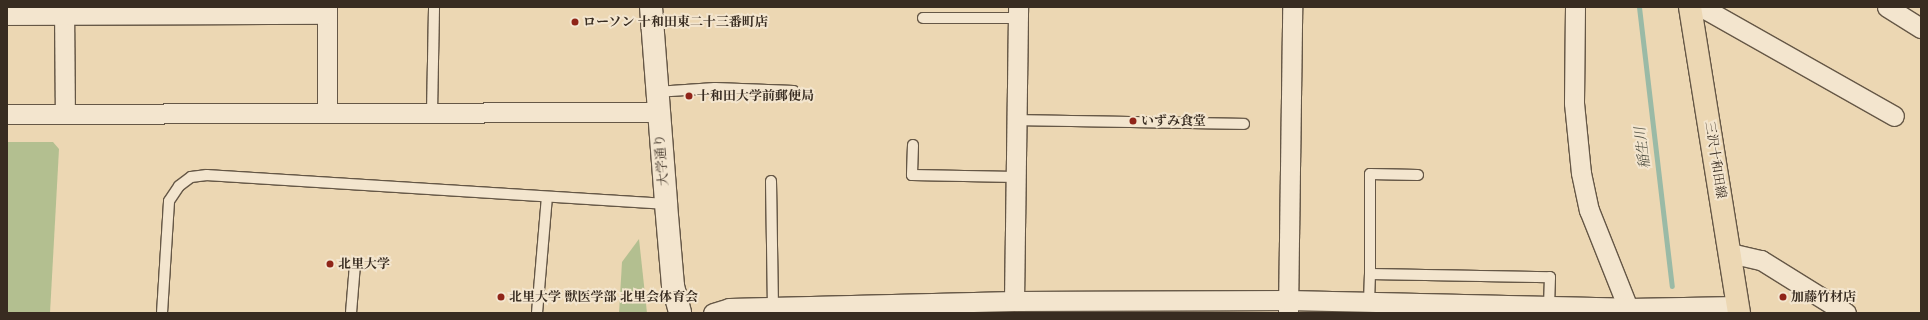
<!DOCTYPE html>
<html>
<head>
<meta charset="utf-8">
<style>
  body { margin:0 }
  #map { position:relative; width:1928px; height:320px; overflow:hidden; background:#ecd7b3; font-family:Cardo,"Noto Serif JP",serif }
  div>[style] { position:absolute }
  .green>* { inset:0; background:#b3bf90 }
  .stream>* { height:5px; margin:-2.5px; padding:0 2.5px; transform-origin:2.5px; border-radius:2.5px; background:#9abaa6 }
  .roads { filter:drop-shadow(1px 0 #655746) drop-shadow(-1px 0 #655746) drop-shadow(0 1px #655746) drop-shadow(0 -1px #655746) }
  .lane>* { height:10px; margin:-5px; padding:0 5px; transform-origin:5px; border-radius:5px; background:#f3e5ce }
  .street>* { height:19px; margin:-9.5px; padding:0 9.5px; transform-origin:9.5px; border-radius:9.5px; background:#f3e5ce }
  .secondary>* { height:22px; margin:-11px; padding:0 11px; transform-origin:11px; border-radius:11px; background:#f3e5ce }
  .primary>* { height:22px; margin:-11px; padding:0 11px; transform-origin:11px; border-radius:11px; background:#ecd7b3 }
  .dots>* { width:11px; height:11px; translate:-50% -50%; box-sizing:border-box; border:2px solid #f3e5ce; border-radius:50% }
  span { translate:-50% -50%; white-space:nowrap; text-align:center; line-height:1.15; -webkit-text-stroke:4px #f3e5ce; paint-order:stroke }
  .poi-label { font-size:13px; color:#382c21; font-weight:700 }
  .left { translate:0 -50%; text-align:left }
  .street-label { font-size:13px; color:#382c21 }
  .water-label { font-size:14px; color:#505042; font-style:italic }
  .frame { position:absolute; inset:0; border:8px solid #382c21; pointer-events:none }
</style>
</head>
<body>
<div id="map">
  <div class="green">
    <div style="clip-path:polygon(7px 142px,53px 142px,59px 149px,50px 313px,7px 313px)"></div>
    <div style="clip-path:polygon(639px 239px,647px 313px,619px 313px,622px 262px)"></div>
  </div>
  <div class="stream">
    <div style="left:1639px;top:7px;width:281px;rotate:83.3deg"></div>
  </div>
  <div class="roads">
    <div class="lane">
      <div style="left:923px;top:18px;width:95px"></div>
      <div style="left:656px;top:92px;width:59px;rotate:-3.9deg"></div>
      <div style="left:715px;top:88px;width:79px;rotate:2.2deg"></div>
      <div style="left:432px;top:113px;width:106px;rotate:-88.9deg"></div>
      <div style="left:1017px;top:120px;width:227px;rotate:1deg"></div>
      <div style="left:913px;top:145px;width:30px;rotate:92deg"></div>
      <div style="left:912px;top:175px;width:104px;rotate:1.1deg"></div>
      <div style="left:771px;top:181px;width:126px;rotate:89.1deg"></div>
      <div style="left:1370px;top:274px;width:100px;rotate:-90deg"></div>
      <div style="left:1370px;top:174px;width:48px;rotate:1.2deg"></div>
      <div style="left:1369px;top:302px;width:28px;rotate:-88deg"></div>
      <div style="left:1370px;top:274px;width:180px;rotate:1deg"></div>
      <div style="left:1550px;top:277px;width:29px;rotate:92deg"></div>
      <div style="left:162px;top:313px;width:112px;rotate:-86.4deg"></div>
      <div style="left:169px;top:201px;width:18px;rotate:-56deg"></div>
      <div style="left:179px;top:186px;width:15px;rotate:-37deg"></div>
      <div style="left:191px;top:177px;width:16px;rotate:-7deg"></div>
      <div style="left:207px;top:175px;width:460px;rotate:3.6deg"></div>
      <div style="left:351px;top:313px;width:49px;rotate:-85.3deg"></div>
      <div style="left:537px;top:313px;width:116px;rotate:-85.1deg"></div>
    </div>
    <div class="street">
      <div style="left:64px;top:7px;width:107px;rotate:89.5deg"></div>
      <div style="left:327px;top:7px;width:106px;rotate:90deg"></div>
      <div style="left:1575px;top:7px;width:96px;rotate:90.6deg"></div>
      <div style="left:1574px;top:103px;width:70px;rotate:84.3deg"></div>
      <div style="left:1581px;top:173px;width:38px;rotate:78deg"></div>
      <div style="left:1589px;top:210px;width:105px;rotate:68.3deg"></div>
      <div style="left:1887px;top:7px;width:40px;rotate:32deg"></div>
      <div style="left:1691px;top:10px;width:14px;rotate:-4deg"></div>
      <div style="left:1705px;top:9px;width:217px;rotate:29.5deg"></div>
      <div style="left:7px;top:15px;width:320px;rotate:-0.2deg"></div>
      <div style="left:7px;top:114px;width:651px;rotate:-0.18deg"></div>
      <div style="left:1730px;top:253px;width:32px;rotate:13deg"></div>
      <div style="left:1761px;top:260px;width:100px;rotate:31.9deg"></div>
      <div style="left:1014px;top:301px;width:294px;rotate:-89.2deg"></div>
      <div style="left:1288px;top:312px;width:305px;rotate:-89.2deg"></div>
      <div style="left:713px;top:313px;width:17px;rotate:-17deg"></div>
      <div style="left:729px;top:308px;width:285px;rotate:-1.4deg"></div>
      <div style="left:1014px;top:301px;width:274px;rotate:-0.2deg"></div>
      <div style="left:1288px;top:300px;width:340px;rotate:1.3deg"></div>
      <div style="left:1628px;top:308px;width:110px;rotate:-1deg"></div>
    </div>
    <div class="secondary">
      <div style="left:651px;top:7px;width:198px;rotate:85.6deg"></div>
      <div style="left:666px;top:204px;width:82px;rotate:85.1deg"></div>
      <div style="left:673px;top:286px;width:28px;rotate:75deg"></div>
    </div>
    <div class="primary">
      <div style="left:1690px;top:7px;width:310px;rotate:80.9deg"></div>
    </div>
  </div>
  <div class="dots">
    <div style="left:575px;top:22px;background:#8f2418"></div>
    <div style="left:689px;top:96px;background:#8f2418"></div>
    <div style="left:1133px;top:121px;background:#8f2418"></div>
    <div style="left:330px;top:264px;background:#8f2418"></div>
    <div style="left:501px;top:297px;background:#8f2418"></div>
    <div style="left:1783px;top:297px;background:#8f2418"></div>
  </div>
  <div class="poi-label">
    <span class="left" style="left:583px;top:22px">ローソン 十和田東二十三番町店</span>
    <span class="left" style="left:697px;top:96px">十和田大学前郵便局</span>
    <span class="left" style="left:1141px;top:121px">いずみ食堂</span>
    <span class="left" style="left:338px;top:264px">北里大学</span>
    <span class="left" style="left:509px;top:297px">北里大学 獣医学部 北里会体育会</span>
    <span class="left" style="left:1791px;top:297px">加藤竹材店</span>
  </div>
  <div class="street-label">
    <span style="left:662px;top:160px;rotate:-95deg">大学通り</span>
    <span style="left:1715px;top:160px;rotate:81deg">三沢十和田線</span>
  </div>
  <div class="water-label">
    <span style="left:1643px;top:148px;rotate:-97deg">稲生川</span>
  </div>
  <div class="frame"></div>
</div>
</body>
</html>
